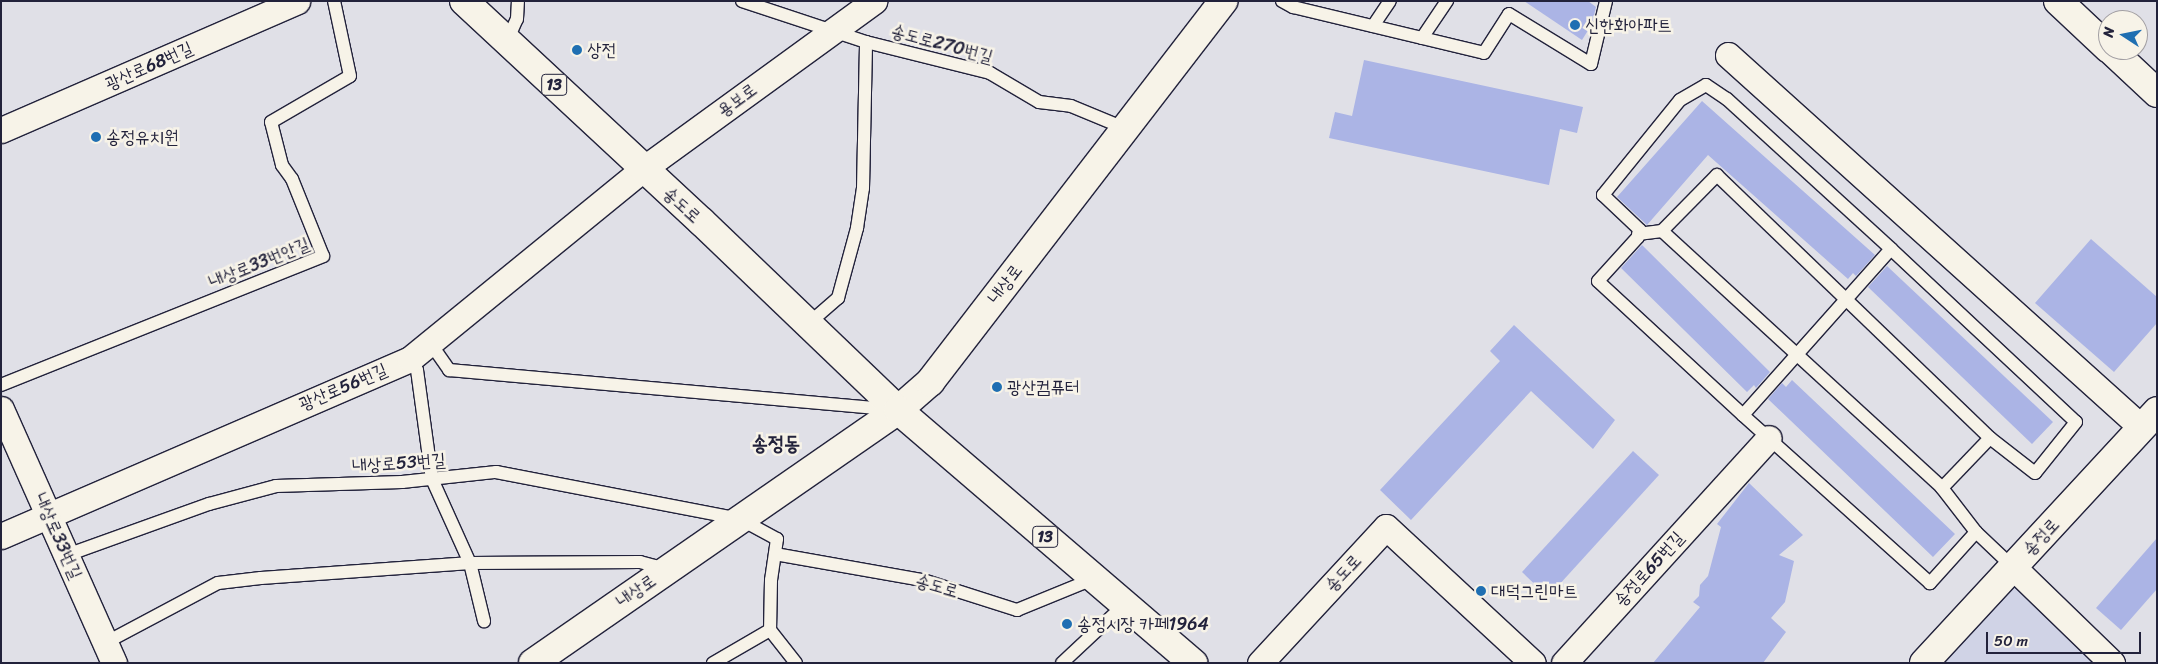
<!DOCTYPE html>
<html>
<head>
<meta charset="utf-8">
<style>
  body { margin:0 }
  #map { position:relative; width:2158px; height:664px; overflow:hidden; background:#e0e0e7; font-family:Sriracha,"Poor Story",sans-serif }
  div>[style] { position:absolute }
  .built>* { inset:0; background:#d0d3e6 }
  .building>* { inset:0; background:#abb4e5 }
  .roads { filter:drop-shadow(1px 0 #22223b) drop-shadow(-1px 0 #22223b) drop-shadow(0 1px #22223b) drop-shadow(0 -1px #22223b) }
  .service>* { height:12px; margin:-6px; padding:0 6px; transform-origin:6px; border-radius:6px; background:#f7f3e8 }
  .minor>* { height:25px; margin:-12.5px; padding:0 12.5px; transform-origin:12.5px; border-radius:12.5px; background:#f7f3e8 }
  .tertiary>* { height:28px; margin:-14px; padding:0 14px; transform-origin:14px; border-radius:14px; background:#f7f3e8 }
  .secondary>* { height:28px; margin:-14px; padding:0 14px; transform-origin:14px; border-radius:14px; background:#f7f3e8 }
  .primary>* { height:28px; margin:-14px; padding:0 14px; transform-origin:14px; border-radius:14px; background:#f7f3e8 }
  .dots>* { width:14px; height:14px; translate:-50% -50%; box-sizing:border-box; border:2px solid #f7f3e8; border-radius:50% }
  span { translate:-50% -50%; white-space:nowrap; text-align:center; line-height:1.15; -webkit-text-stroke:5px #f7f3e8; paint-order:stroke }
  .shield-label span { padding:1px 4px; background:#f7f3e8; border:1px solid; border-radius:4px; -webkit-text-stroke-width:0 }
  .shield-label { font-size:16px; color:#22223b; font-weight:700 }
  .poi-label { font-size:18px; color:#22223b }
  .left { translate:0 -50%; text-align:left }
  .street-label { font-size:18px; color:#22223b }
  .quarter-label { font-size:20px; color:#22223b; font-weight:700 }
  .frame { position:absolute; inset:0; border:2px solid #22223b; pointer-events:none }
  .north { position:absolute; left:2098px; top:10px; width:50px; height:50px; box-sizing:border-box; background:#f7f3e8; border:1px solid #a29fa3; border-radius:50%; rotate:281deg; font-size:14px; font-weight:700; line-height:20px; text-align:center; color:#22223b }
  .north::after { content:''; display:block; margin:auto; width:18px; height:22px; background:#1f6fb2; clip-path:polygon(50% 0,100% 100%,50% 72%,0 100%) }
  .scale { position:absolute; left:1986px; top:632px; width:155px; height:22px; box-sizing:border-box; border:2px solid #22223b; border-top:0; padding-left:6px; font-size:15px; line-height:18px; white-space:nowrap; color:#22223b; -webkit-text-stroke:4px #f7f3e8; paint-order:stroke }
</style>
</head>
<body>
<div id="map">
  <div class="built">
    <div style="clip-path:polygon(2013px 567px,2112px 663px,1924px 663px)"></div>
  </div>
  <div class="building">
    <div style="clip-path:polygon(1524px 1px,1588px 1px,1596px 7px,1592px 24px,1582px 40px)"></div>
    <div style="clip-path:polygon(1364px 60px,1583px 107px,1577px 133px,1560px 129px,1549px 185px,1329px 138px,1335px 112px,1352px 116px)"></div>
    <div style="clip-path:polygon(1702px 101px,1875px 255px,1856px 276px,1853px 273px,1848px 279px,1708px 155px,1647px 225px,1617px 197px)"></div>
    <div style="clip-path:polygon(2091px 239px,2157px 297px,2157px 323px,2114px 372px,2035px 303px)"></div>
    <div style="clip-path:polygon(1642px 245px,1770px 372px,1756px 388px,1754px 385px,1747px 392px,1621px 268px)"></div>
    <div style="clip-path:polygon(1887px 266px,2053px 422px,2032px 444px,1868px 287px)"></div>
    <div style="clip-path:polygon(1514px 325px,1615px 420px,1593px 449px,1531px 391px,1411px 520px,1380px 490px,1500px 361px,1490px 351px)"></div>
    <div style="clip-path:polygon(1792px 380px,1955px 534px,1933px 557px,1768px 399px,1782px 383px,1786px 387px)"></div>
    <div style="clip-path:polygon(1633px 451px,1659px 475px,1548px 597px,1522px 572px)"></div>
    <div style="clip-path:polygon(1749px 483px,1803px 535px,1779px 555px,1794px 561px,1785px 602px,1771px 618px,1786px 632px,1763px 663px,1653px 663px,1700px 607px,1693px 602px,1699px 596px,1700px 585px,1708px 576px,1721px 527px,1717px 524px)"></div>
    <div style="clip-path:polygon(2157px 538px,2157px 589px,2121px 630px,2096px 608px)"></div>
  </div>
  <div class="roads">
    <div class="service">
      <div style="left:742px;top:1px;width:131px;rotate:18.3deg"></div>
      <div style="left:866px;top:42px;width:128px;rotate:14deg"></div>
      <div style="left:990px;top:73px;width:57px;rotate:30.6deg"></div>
      <div style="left:1039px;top:102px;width:32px;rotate:7deg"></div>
      <div style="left:1071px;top:106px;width:57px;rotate:22.5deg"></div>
      <div style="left:1282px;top:1px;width:13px;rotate:29deg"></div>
      <div style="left:1293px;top:7px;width:196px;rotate:13.5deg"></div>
      <div style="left:1484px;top:53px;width:46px;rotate:-57.3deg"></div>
      <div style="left:1509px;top:14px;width:96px;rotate:31.4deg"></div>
      <div style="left:1591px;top:64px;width:65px;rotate:-76.6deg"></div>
      <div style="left:1373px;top:26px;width:30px;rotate:-56deg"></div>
      <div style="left:1422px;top:38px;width:45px;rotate:-56deg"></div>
      <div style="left:507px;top:41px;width:24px;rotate:-66deg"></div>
      <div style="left:517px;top:19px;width:18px;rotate:-87deg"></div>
      <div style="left:1638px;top:234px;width:24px;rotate:-7deg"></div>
      <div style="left:808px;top:324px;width:40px;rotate:-41deg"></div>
      <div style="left:838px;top:298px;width:73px;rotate:-74.8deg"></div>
      <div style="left:857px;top:228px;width:40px;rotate:-81.5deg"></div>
      <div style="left:863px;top:188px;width:146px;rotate:-88.8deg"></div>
      <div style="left:431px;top:344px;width:32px;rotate:55deg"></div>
      <div style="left:449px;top:370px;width:446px;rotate:5.1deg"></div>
      <div style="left:410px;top:359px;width:13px;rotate:58deg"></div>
      <div style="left:417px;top:370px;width:110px;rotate:82.2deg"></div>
      <div style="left:432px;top:479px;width:92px;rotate:65.7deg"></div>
      <div style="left:470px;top:563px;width:60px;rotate:76.4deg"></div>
      <div style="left:1px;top:385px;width:347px;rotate:-21.8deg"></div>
      <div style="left:323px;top:256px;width:83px;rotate:-111.9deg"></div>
      <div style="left:292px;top:179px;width:17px;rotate:-126deg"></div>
      <div style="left:282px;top:165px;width:44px;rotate:-104.3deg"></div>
      <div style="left:271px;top:122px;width:91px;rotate:-30.2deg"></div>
      <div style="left:350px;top:76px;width:77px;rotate:-102deg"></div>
      <div style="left:1743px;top:415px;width:197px;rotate:-137.3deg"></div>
      <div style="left:1598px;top:281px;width:59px;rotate:-47.7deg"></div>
      <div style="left:1638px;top:237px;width:7px;rotate:-74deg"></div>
      <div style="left:1640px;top:230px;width:51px;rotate:-136.6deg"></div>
      <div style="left:1603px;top:195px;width:122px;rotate:-51deg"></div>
      <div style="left:1680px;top:100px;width:30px;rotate:-30deg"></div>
      <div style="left:1706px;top:85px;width:25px;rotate:34deg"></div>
      <div style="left:1727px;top:99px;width:222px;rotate:42.4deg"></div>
      <div style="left:1942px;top:488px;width:69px;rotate:-46.2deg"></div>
      <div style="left:1990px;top:438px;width:379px;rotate:-136.1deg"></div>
      <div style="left:1717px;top:175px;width:78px;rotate:134.5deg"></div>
      <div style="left:1662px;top:231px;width:380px;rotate:42.5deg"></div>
      <div style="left:1942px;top:488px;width:56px;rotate:52.3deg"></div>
      <div style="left:1976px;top:532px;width:51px;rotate:43.4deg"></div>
      <div style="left:1976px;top:532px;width:69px;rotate:132deg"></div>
      <div style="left:1930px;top:583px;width:251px;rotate:-138.1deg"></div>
      <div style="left:1743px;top:415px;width:222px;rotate:-48.3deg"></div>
      <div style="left:1891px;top:249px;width:253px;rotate:43.1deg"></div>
      <div style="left:2076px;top:422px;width:65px;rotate:128.8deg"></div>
      <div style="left:2035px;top:473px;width:57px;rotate:-142.1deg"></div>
      <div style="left:775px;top:554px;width:150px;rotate:10deg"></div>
      <div style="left:923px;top:580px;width:99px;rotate:17.7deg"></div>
      <div style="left:1017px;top:610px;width:82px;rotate:-22.2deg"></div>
      <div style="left:67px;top:555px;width:151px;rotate:-19.8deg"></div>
      <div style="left:209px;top:504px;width:69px;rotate:-15deg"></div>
      <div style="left:276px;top:486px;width:126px;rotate:-1.8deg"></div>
      <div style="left:402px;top:482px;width:95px;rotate:-6.1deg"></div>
      <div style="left:496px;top:472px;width:248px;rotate:10.9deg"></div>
      <div style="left:740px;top:519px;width:42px;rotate:28.4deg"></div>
      <div style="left:777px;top:539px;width:41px;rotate:98.3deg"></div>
      <div style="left:771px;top:580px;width:50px;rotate:91.1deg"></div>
      <div style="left:770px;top:630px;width:66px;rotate:149.9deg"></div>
      <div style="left:770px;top:630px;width:42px;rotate:51.8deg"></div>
      <div style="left:105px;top:643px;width:128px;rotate:-28deg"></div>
      <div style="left:218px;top:583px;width:43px;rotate:-6.6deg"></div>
      <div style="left:261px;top:578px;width:210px;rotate:-4.1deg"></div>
      <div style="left:470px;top:563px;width:170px;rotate:-0.3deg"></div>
      <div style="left:640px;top:562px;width:27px;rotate:15deg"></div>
      <div style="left:1062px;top:663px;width:85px;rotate:-43.1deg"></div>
    </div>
    <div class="minor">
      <div style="left:1728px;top:55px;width:556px;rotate:42.01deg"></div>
      <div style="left:1px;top:130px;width:323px;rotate:-23.5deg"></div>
      <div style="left:1px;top:409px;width:278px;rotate:66deg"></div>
      <div style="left:1px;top:536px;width:446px;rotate:-23.4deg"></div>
      <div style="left:410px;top:359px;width:301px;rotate:-39.2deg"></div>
      <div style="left:643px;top:169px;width:286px;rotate:-36deg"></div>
      <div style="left:2013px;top:567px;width:138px;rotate:44.1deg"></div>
      <div style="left:1260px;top:663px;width:185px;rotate:-47.2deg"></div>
      <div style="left:1386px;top:527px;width:200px;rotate:42.8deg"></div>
      <div style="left:1564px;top:663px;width:304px;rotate:-47.7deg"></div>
    </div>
    <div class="tertiary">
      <div style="left:2058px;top:1px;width:69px;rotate:43.2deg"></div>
      <div style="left:2111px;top:50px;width:63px;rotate:43.1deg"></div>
      <div style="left:1924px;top:663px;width:343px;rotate:-47.2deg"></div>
    </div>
    <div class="secondary">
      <div style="left:533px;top:663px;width:444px;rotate:-34.7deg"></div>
      <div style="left:898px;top:410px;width:43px;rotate:-41.2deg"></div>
      <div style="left:930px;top:382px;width:481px;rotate:-52.4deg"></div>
    </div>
    <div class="primary">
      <div style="left:464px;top:1px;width:325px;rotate:42.9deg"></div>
      <div style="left:702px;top:222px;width:272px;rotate:43.8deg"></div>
      <div style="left:898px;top:410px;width:389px;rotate:40.6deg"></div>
    </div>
  </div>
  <div class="dots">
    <div style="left:1575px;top:25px;background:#1f6fb2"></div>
    <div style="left:577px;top:50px;background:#1f6fb2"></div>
    <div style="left:96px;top:137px;background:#1f6fb2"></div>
    <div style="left:997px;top:387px;background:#1f6fb2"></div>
    <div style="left:1481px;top:591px;background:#1f6fb2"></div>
    <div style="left:1067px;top:624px;background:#1f6fb2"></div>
  </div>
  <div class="shield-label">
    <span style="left:554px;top:85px">13</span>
    <span style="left:1045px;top:537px">13</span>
  </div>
  <div class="poi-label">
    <span class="left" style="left:1585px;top:25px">신한화아파트</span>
    <span class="left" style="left:587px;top:50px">상전</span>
    <span class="left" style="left:106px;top:137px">송정유치원</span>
    <span class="left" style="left:1007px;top:387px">광산컴퓨터</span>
    <span class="left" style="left:1491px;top:591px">대덕그린마트</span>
    <span class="left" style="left:1077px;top:624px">송정시장 카페1964</span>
  </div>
  <div class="street-label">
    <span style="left:942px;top:44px;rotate:15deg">송도로270번길</span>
    <span style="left:149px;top:66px;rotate:-24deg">광산로68번길</span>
    <span style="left:737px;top:100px;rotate:-36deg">용보로</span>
    <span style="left:682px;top:205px;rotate:42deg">송도로</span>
    <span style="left:259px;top:263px;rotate:-22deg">내상로33번안길</span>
    <span style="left:1005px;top:284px;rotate:-53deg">내상로</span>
    <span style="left:343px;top:387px;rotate:-23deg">광산로56번길</span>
    <span style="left:399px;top:463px;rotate:-4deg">내상로53번길</span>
    <span style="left:58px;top:536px;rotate:66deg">내상로33번길</span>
    <span style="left:2041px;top:537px;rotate:-47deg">송정로</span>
    <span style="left:1649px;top:569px;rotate:-48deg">송정로65번길</span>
    <span style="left:1343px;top:573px;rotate:-47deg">송도로</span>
    <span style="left:937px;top:586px;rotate:16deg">송도로</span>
    <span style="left:636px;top:591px;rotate:-35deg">내상로</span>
  </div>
  <div class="quarter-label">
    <span style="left:776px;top:443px">송정동</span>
  </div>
  <div class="frame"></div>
  <div class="north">N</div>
  <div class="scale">50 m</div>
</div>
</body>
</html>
